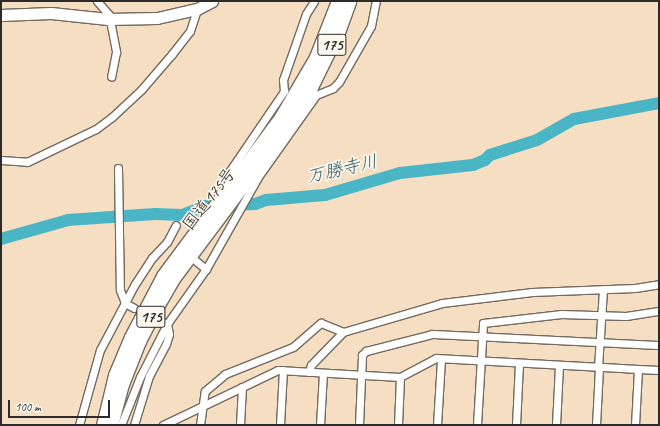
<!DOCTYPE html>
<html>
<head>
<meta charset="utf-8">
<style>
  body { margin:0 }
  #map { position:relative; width:660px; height:426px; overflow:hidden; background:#f5dec2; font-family:Caveat,"Klee One",sans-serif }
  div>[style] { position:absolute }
  .river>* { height:12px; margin:-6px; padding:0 6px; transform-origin:6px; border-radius:6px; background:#49b5c5 }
  .roads { filter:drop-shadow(1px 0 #726a60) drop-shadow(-1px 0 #726a60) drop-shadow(0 1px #726a60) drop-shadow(0 -1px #726a60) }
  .street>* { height:7px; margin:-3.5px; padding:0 3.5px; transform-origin:3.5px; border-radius:3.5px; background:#fff }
  .primary>* { height:11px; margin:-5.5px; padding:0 5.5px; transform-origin:5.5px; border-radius:5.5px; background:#fff }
  .highway>* { height:13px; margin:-6.5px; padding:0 6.5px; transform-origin:6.5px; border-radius:6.5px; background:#fff }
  span { translate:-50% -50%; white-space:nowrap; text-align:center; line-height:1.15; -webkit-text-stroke:3.5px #fbf7ec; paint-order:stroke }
  .shield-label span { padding:1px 3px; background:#fbf7ec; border:1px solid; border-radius:3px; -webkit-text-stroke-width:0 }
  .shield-label { font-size:16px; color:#2b2b2b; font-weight:700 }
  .street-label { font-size:17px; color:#2b2b2b }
  .water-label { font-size:18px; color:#365b61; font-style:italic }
  .frame { position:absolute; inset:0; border:2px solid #2b2b2b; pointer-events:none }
  .scale { position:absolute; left:8px; top:400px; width:102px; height:18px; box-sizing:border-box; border:2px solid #2b2b2b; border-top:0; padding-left:5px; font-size:12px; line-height:14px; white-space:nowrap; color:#2b2b2b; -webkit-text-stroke:3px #fbf7ec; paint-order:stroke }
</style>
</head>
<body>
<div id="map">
  <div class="river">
    <div style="left:1px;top:239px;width:70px;rotate:-15.8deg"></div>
    <div style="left:68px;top:220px;width:87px;rotate:-3.9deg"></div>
    <div style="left:155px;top:214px;width:27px;rotate:2deg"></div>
    <div style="left:182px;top:215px;width:25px;rotate:-21deg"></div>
    <div style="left:205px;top:206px;width:50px;rotate:-2.3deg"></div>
    <div style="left:255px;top:204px;width:12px;rotate:-20deg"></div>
    <div style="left:266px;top:200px;width:59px;rotate:-4.8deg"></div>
    <div style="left:325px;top:195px;width:78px;rotate:-16.3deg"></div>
    <div style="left:400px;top:173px;width:73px;rotate:-6.3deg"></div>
    <div style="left:473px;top:165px;width:13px;rotate:-23deg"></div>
    <div style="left:485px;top:160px;width:7px;rotate:-45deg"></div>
    <div style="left:490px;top:155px;width:49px;rotate:-17.7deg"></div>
    <div style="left:537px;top:140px;width:43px;rotate:-29.6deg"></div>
    <div style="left:574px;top:119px;width:86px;rotate:-10.7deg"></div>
  </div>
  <div class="roads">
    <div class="street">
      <div style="left:97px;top:1px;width:18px;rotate:49deg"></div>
      <div style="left:109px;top:15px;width:38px;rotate:79deg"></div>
      <div style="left:116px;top:52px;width:25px;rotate:101deg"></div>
      <div style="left:1px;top:160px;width:26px;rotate:4deg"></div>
      <div style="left:27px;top:162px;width:76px;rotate:-25.6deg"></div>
      <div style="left:96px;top:129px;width:20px;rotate:-37deg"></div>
      <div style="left:112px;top:117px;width:40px;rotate:-43deg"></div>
      <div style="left:141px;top:90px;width:48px;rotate:-49.3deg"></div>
      <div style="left:172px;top:54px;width:29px;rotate:-52deg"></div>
      <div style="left:190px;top:31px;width:23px;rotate:-72deg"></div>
      <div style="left:118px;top:168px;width:122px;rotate:89.1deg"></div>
      <div style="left:120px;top:290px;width:14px;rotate:69deg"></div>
      <div style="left:125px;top:303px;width:10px;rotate:29deg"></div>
      <div style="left:227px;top:175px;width:102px;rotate:-55.8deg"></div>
      <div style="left:284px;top:91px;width:11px;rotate:-95deg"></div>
      <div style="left:283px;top:80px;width:70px;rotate:-70.8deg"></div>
      <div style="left:306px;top:14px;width:15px;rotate:-58deg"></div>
      <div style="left:196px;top:261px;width:13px;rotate:39deg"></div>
      <div style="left:158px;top:320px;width:10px;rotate:24deg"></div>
      <div style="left:598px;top:367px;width:78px;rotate:-86.3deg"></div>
      <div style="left:309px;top:372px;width:7px;rotate:-74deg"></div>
      <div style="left:311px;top:365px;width:46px;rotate:-45.9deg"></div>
      <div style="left:343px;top:332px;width:103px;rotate:-16.3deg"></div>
      <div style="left:442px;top:303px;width:91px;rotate:-7deg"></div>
      <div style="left:532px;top:292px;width:103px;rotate:-2.2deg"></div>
      <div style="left:635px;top:288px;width:24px;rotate:-9deg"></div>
      <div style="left:79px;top:425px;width:78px;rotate:-74.4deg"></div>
      <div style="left:100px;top:350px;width:75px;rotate:-62.1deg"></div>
      <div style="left:135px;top:284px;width:31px;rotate:-57deg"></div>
      <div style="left:152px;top:258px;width:22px;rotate:-47deg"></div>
      <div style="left:167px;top:242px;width:19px;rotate:-62deg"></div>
      <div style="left:121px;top:425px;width:52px;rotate:-68.4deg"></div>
      <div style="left:140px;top:377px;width:59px;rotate:-63deg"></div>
      <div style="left:167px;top:324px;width:67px;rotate:-54.7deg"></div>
      <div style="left:206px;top:269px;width:106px;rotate:-60.5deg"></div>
      <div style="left:258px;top:177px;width:100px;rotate:-54.7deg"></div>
      <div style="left:316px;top:95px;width:18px;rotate:-22deg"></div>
      <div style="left:333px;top:88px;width:8px;rotate:-45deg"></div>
      <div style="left:339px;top:82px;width:64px;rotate:-60.3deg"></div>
      <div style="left:371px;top:26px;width:25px;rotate:-79deg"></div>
      <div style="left:134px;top:425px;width:51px;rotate:-73deg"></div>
      <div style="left:149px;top:376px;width:36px;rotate:-62deg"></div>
      <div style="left:166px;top:344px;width:10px;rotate:-73deg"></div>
      <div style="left:169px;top:334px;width:10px;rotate:-101deg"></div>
      <div style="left:163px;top:425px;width:127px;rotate:-25.6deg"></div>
      <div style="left:278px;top:370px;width:122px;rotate:3.3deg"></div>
      <div style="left:400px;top:377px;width:41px;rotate:-27.8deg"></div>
      <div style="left:436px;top:358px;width:223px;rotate:3.1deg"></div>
      <div style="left:200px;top:425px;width:34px;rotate:-82deg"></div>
      <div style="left:205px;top:391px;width:26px;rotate:-40deg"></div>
      <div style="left:225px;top:374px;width:73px;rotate:-21.7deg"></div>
      <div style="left:293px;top:347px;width:37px;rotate:-41deg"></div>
      <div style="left:321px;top:323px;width:24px;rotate:22deg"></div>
      <div style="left:240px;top:425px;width:38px;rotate:-87deg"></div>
      <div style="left:280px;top:425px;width:55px;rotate:-86.9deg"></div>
      <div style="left:320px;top:425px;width:52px;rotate:-86.7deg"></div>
      <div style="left:359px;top:425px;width:70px;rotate:-87.5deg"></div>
      <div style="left:362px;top:355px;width:6px;rotate:-45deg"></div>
      <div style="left:366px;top:351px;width:68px;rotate:-14.4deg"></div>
      <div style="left:432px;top:334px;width:227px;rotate:2.8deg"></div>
      <div style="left:398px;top:425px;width:48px;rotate:-87.6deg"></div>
      <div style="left:437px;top:425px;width:66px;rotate:-86.5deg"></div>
      <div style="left:477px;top:425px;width:102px;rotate:-86.6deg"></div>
      <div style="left:483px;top:323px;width:79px;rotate:-6.6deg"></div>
      <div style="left:561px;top:314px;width:65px;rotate:1.8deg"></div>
      <div style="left:626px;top:316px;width:33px;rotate:-9deg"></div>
      <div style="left:516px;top:425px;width:62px;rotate:-87.2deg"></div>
      <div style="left:556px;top:425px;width:60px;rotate:-87.1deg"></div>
      <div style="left:596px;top:425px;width:58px;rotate:-87deg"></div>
      <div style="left:635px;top:425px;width:56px;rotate:-86.9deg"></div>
    </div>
    <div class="primary">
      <div style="left:1px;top:15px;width:50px;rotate:-2.3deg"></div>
      <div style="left:51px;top:13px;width:57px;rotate:6deg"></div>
      <div style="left:108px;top:19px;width:49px;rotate:-1.2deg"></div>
      <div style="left:157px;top:18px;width:41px;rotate:-12.7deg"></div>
      <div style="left:197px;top:9px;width:17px;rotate:-28deg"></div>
    </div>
    <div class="highway">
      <div style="left:103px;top:425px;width:51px;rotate:-76.5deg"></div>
      <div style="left:115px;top:375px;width:41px;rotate:-67.2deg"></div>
      <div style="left:131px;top:337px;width:69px;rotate:-62.3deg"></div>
      <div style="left:163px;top:276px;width:198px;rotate:-53.4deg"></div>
      <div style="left:281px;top:117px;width:69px;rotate:-59.7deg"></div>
      <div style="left:316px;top:57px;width:60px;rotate:-68.6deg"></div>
      <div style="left:111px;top:425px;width:42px;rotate:-75deg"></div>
      <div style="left:122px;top:384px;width:46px;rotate:-68.4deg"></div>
      <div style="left:139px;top:341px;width:37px;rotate:-63deg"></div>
      <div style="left:156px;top:308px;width:36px;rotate:-60deg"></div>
      <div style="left:174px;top:277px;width:154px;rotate:-53.2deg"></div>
      <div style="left:266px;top:154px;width:81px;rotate:-56.1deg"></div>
      <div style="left:311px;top:87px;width:61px;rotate:-63.9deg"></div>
      <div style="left:338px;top:32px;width:33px;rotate:-70deg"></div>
    </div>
  </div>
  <div class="shield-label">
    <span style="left:332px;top:45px">175</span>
    <span style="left:151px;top:317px">175</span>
  </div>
  <div class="street-label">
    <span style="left:209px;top:199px;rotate:-52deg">国道175号</span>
  </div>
  <div class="water-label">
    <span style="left:342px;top:169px;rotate:-13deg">万勝寺川</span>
  </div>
  <div class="frame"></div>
  <div class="scale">100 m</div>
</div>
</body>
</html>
